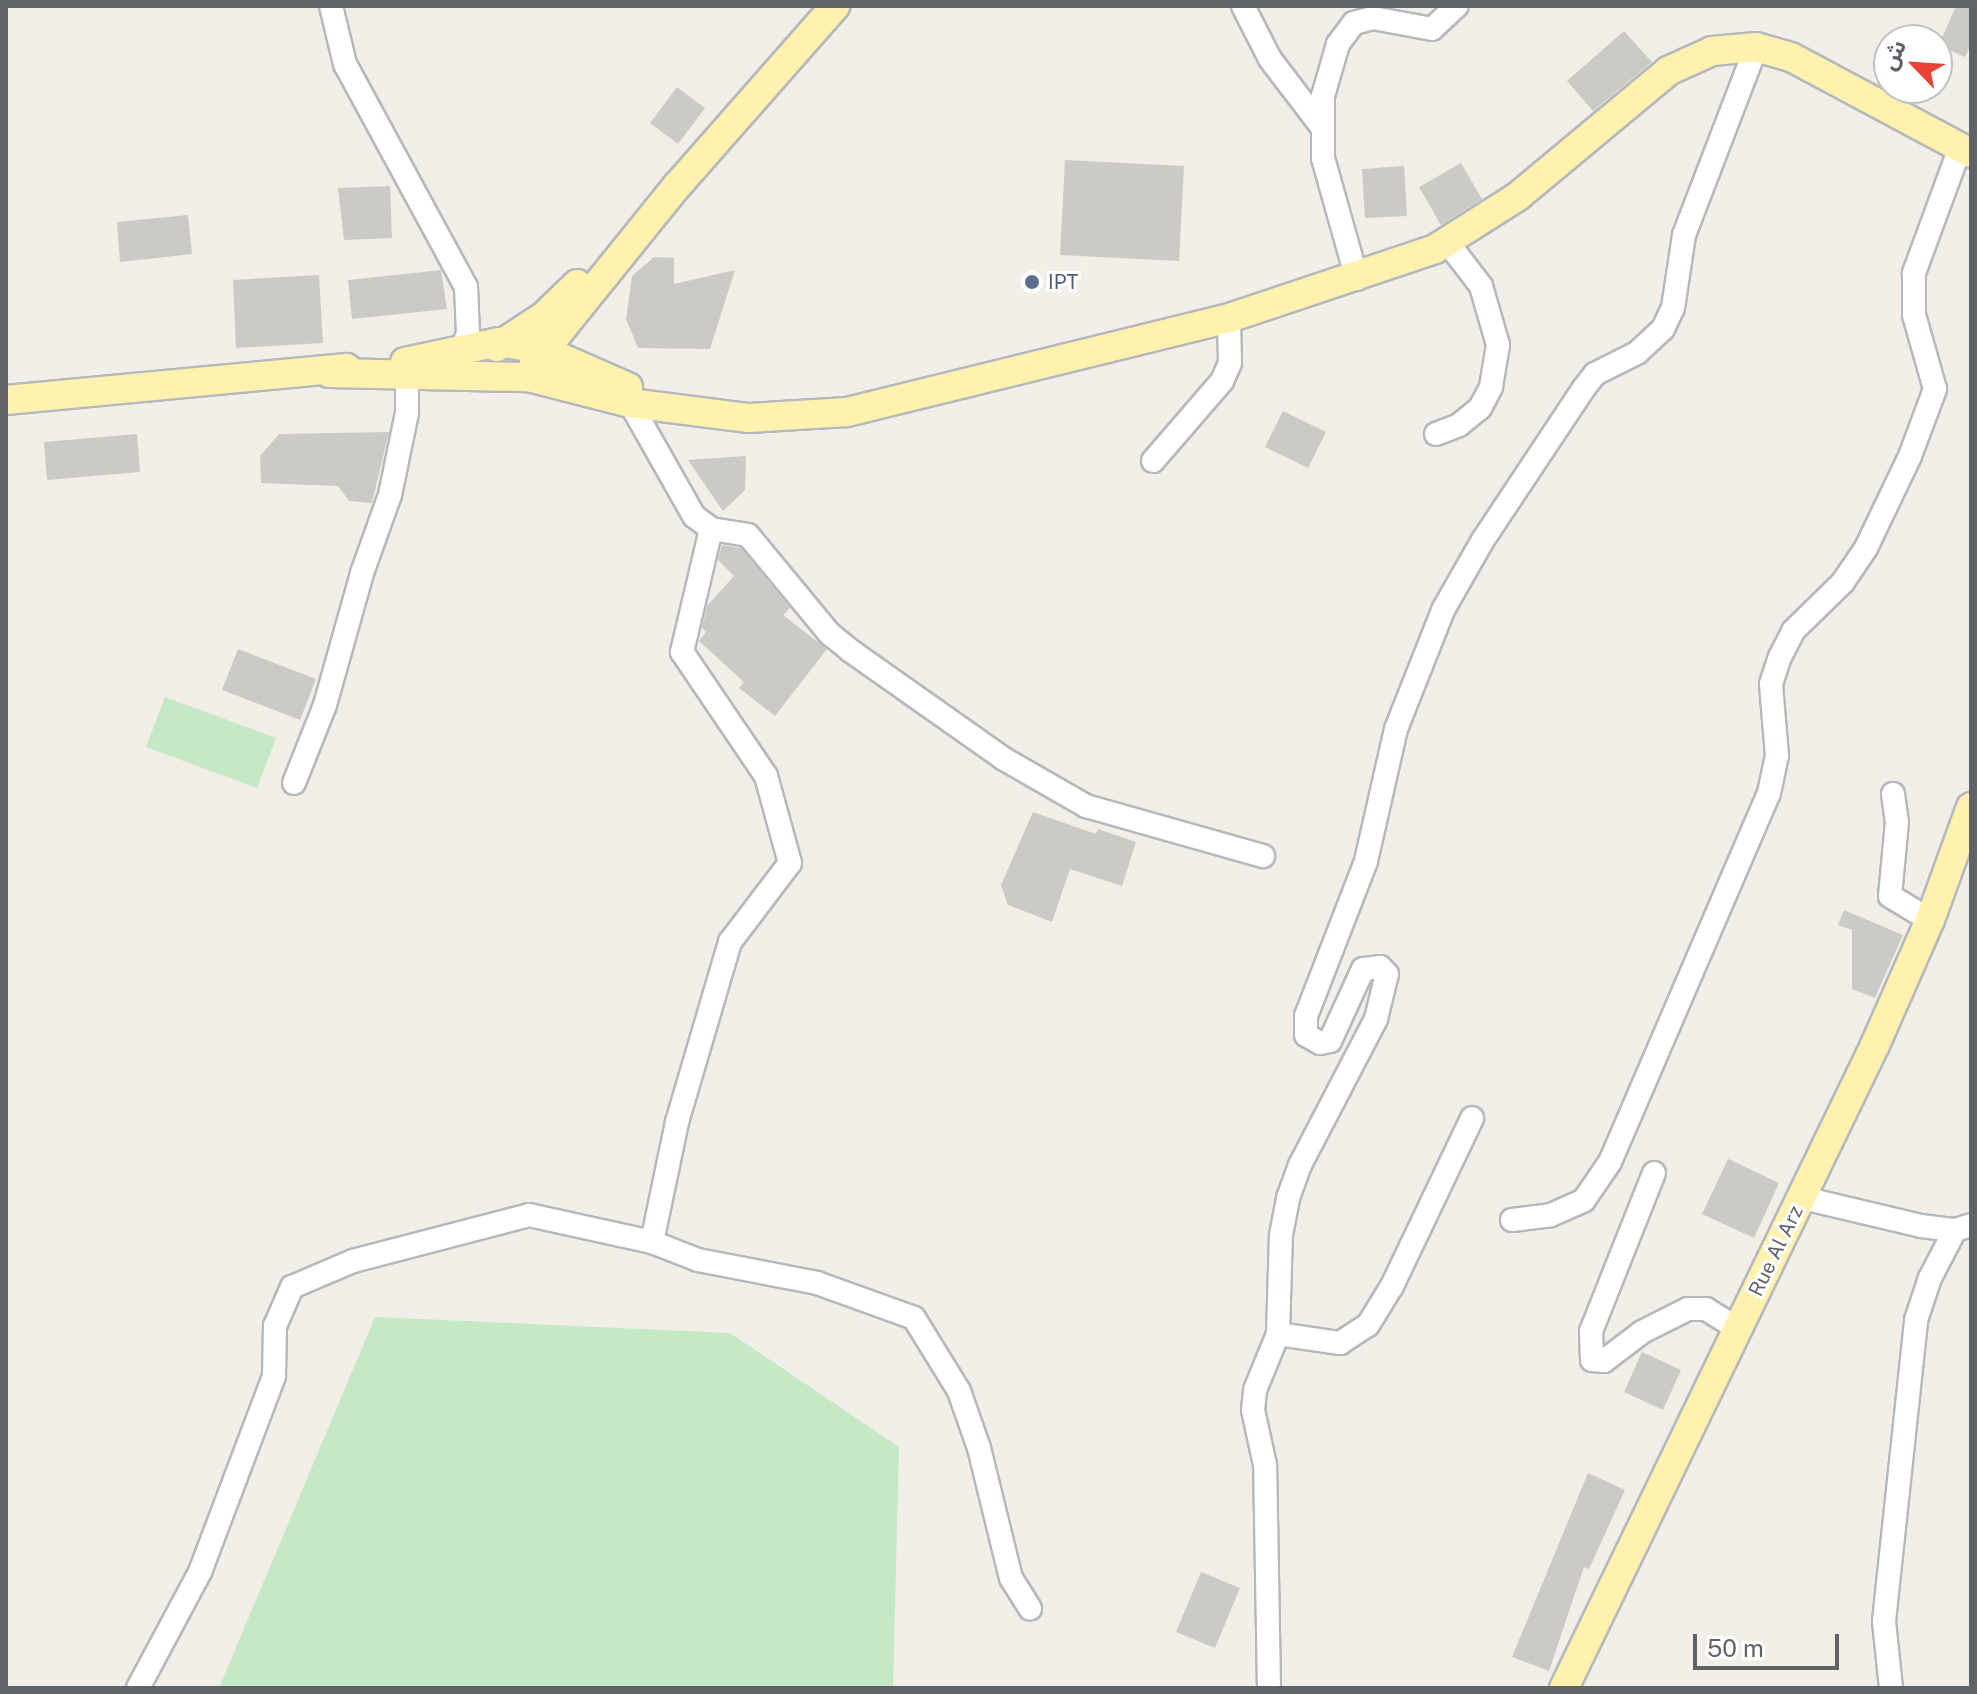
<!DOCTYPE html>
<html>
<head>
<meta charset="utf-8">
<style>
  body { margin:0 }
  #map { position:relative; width:1977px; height:1694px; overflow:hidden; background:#f1efe8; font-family:"Public Sans","Noto Sans Arabic",sans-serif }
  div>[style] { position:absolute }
  .green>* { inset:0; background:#c5e8c5 }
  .building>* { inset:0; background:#cccac5 }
  .roads { filter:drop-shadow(2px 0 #b5b8bc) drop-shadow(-2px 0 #b5b8bc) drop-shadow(0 2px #b5b8bc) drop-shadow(0 -2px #b5b8bc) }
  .minor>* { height:22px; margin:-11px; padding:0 11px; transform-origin:11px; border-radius:11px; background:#fff }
  .major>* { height:28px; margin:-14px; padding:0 14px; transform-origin:14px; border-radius:14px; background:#fff2af }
  .dots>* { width:22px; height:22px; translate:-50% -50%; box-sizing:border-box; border:4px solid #fff; border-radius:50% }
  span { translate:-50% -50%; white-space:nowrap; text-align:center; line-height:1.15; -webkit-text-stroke:6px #fff; paint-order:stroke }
  .service-label { font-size:20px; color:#4e5e75 }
  .left { translate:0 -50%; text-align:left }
  .street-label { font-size:20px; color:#5f6368 }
  .frame { position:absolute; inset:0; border:8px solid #5f6368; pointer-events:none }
  .north { position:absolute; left:1873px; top:24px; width:80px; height:80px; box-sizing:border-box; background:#fff; border:2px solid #bfc1c3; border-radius:50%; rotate:295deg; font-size:22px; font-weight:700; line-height:32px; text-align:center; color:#5f6368 }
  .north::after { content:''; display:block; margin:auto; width:28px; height:36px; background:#ea4335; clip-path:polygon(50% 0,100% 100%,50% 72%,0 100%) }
  .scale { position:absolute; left:1693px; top:1634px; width:146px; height:36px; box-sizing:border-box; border:4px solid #5f6368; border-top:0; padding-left:10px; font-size:24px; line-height:28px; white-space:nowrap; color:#5f6368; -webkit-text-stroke:6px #fff; paint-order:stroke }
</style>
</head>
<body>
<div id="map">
  <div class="green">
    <div style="clip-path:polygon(165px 697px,276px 738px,257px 788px,146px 747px)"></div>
    <div style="clip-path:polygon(375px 1317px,730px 1333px,899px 1447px,893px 1688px,219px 1688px)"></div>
  </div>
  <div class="building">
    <div style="clip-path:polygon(1956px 6px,1971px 6px,1971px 44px,1965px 57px,1939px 45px)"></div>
    <div style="clip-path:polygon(1624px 31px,1652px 62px,1593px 111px,1567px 81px)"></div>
    <div style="clip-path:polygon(677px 87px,705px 108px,678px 144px,650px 123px)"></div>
    <div style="clip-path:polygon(1065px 160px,1184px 166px,1179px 261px,1060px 255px)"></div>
    <div style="clip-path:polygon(1461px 163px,1482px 199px,1441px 225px,1419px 187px)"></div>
    <div style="clip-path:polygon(1404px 166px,1407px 216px,1365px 218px,1362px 169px)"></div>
    <div style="clip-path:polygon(390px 186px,392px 238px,344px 240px,338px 188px)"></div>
    <div style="clip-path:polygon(188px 215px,192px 254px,120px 262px,117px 222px)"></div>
    <div style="clip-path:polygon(654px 257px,674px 258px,674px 284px,735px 270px,710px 349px,638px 348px,626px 319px,632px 276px)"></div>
    <div style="clip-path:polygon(441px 270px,447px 309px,352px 319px,348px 280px)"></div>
    <div style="clip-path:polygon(319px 275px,323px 343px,236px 348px,233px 280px)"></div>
    <div style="clip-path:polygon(1283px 411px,1326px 432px,1308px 468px,1265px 447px)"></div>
    <div style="clip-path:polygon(389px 432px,372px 503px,349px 501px,338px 486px,261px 483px,260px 456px,279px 434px)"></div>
    <div style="clip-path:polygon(137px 434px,140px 472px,47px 480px,44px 442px)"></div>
    <div style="clip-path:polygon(746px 456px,745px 490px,723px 511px,688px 460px)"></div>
    <div style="clip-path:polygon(722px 545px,741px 548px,790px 608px,783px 615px,827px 649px,775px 716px,739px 688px,744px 682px,699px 641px,706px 632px,702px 628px,707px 606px,734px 576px,718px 560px)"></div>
    <div style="clip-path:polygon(238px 649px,316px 679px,300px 720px,222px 690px)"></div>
    <div style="clip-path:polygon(1033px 812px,1096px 834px,1098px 829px,1136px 842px,1122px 886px,1070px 869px,1052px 922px,1008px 905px,1001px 885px)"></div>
    <div style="clip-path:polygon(1844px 910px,1903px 935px,1875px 998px,1852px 989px,1852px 930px,1838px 925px)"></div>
    <div style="clip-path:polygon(1728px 1159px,1779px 1183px,1754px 1238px,1702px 1214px)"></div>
    <div style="clip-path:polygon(1642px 1352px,1681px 1370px,1663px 1410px,1624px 1392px)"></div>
    <div style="clip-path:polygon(1588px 1473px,1625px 1490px,1589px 1569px,1584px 1567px,1549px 1671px,1512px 1657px)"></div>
    <div style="clip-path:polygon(1201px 1572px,1240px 1588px,1215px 1648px,1176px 1632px)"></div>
  </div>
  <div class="roads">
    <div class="minor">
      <div style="left:331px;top:6px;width:60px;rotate:76.4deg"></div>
      <div style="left:345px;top:64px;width:254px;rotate:61.5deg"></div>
      <div style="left:466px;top:287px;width:46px;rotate:87.5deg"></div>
      <div style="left:468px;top:333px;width:20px;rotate:110deg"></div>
      <div style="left:1243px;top:6px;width:59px;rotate:63deg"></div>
      <div style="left:1270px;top:59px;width:86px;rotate:52.6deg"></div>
      <div style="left:1357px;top:279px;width:126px;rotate:-105.7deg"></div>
      <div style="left:1323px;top:158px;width:62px;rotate:-90deg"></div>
      <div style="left:1323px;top:96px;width:54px;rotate:-73.9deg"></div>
      <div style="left:1338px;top:44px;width:26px;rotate:-53deg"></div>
      <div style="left:1354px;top:23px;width:20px;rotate:-15deg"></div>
      <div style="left:1373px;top:18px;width:60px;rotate:10.6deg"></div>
      <div style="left:1432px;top:29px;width:34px;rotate:-43deg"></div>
      <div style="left:630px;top:403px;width:130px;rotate:60.5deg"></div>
      <div style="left:694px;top:516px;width:21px;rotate:37deg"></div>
      <div style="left:711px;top:529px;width:37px;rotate:9deg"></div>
      <div style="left:748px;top:535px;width:129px;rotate:50.4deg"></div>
      <div style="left:830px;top:634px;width:27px;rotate:39deg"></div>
      <div style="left:851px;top:651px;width:187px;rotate:35.2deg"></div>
      <div style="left:1004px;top:759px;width:95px;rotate:29.8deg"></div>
      <div style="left:1086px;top:806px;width:184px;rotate:15.8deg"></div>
      <div style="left:1436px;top:434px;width:25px;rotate:-21deg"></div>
      <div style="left:1459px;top:425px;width:27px;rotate:-39deg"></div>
      <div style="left:1480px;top:408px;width:24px;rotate:-62deg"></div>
      <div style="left:1491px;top:387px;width:43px;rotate:-80.5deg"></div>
      <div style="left:1498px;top:345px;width:61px;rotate:-106.1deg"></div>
      <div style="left:1481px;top:286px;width:54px;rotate:-127.5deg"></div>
      <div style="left:1153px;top:461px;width:106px;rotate:-49.2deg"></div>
      <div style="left:1222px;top:381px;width:20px;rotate:-66deg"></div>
      <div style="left:1230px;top:363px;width:45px;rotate:-91.3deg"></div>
      <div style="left:294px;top:783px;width:84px;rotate:-68.3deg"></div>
      <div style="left:325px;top:705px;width:137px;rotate:-74.3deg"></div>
      <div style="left:362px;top:573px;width:83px;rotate:-70.3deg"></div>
      <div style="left:390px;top:495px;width:84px;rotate:-78.3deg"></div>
      <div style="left:407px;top:413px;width:37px;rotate:-90deg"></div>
      <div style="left:1893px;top:794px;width:28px;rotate:82deg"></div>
      <div style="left:1897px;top:822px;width:74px;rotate:95.4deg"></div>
      <div style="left:1890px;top:896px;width:47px;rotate:31deg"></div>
      <div style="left:1654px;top:1173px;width:170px;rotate:111.7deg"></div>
      <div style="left:1591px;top:1331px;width:29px;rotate:88deg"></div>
      <div style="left:1592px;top:1360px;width:12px;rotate:5deg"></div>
      <div style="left:1604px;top:1361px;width:48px;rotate:-37.3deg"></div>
      <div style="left:1642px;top:1332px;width:51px;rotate:-26.6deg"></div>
      <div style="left:1688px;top:1309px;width:18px"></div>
      <div style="left:1706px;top:1309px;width:38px;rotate:32deg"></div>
      <div style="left:1803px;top:1198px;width:121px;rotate:13.3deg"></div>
      <div style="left:1921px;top:1226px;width:34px;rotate:7deg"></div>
      <div style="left:1955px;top:1230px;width:17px;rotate:-17deg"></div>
      <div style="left:1512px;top:1220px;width:39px;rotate:-7deg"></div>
      <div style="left:1551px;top:1215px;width:36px;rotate:-24deg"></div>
      <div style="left:1584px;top:1200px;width:46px;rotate:-55.6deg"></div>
      <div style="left:1610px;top:1162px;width:402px;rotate:-66.7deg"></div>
      <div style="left:1769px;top:793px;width:38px;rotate:-78deg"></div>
      <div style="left:1777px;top:756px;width:72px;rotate:-94.8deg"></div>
      <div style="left:1771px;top:684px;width:28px;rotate:-72deg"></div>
      <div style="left:1780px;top:657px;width:29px;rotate:-63deg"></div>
      <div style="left:1793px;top:631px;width:70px;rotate:-44.4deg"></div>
      <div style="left:1843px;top:582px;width:41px;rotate:-55.9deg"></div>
      <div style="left:1866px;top:548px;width:102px;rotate:-64.4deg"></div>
      <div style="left:1910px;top:456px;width:72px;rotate:-69.5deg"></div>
      <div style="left:1935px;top:389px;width:77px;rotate:-105.8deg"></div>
      <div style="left:1914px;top:315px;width:42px;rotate:-90deg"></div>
      <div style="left:1914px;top:273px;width:133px;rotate:-69.8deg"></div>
      <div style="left:652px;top:1242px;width:123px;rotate:-78.2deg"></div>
      <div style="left:677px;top:1122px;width:188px;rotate:-73.6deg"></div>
      <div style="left:730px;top:942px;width:99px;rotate:-52.8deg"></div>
      <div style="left:790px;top:863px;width:90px;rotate:-105.4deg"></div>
      <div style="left:766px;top:776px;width:150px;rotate:-124.1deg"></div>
      <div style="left:682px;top:652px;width:126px;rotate:-76.7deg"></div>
      <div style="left:1278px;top:1334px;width:63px;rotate:8.3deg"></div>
      <div style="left:1340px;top:1343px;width:33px;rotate:-33deg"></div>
      <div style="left:1368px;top:1325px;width:46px;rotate:-58.4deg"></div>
      <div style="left:1392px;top:1286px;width:186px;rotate:-64.5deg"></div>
      <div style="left:138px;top:1688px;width:132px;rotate:-61.9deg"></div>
      <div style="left:200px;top:1572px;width:210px;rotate:-69.3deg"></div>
      <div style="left:274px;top:1376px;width:50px;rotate:-88.9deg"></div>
      <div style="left:275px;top:1326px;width:43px;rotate:-66.4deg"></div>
      <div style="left:292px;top:1287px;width:66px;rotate:-23.1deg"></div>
      <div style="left:353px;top:1261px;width:182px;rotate:-14.6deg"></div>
      <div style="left:529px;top:1215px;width:126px;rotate:12.4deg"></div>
      <div style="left:652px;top:1242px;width:49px;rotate:21.4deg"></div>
      <div style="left:698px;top:1260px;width:121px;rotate:10.9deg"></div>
      <div style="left:817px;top:1283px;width:103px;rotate:19.8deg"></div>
      <div style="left:914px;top:1318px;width:86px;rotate:58.3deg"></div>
      <div style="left:959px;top:1391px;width:60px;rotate:70.7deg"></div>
      <div style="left:979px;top:1448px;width:134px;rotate:76.2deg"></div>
      <div style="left:1011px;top:1578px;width:36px;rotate:58deg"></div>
      <div style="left:1269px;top:1688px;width:223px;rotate:-91deg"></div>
      <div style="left:1265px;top:1465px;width:56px;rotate:-102.3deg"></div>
      <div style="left:1253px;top:1410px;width:20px;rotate:-84deg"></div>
      <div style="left:1255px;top:1390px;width:61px;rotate:-67.7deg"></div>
      <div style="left:1278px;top:1334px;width:99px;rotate:-88.3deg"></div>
      <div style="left:1281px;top:1235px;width:38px;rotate:-79deg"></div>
      <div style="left:1288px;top:1198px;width:35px;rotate:-70deg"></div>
      <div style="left:1300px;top:1165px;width:165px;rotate:-62.5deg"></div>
      <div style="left:1376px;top:1019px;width:46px;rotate:-76.3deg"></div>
      <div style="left:1387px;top:974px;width:10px;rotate:-135deg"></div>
      <div style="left:1380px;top:967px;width:17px;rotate:173deg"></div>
      <div style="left:1363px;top:969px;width:79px;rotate:114.6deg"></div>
      <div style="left:1330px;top:1041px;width:10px;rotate:169deg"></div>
      <div style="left:1320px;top:1043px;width:16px;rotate:-150deg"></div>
      <div style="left:1306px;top:1035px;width:19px;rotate:-90deg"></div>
      <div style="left:1306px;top:1016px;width:166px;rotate:-68.8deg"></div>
      <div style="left:1366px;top:861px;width:135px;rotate:-77.2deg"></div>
      <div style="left:1396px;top:729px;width:128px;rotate:-68.4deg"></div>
      <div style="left:1443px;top:610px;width:81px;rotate:-60.3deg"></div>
      <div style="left:1483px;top:540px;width:182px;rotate:-56.4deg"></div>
      <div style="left:1584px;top:388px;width:18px;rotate:-52deg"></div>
      <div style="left:1595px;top:374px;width:47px;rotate:-26.6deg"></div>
      <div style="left:1637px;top:353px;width:35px;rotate:-43deg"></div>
      <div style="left:1663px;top:329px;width:23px;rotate:-65deg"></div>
      <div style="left:1673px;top:308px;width:74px;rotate:-81.4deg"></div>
      <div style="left:1684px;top:235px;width:201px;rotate:-69deg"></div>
      <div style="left:1891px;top:1688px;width:67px;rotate:-96deg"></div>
      <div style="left:1884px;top:1621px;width:303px;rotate:-83.9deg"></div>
      <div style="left:1916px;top:1320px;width:44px;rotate:-71.6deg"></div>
      <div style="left:1930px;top:1278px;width:54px;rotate:-62.5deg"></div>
    </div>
    <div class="major">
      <div style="left:497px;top:347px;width:56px;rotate:-33.4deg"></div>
      <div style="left:544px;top:316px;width:46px;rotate:-44.1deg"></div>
      <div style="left:405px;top:362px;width:96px;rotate:-12deg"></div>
      <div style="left:499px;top:342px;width:43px;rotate:9.5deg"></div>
      <div style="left:541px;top:349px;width:95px;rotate:23.6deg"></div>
      <div style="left:534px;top:363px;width:228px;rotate:-51.1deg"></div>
      <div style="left:677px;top:186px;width:240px;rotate:-48.7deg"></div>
      <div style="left:329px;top:373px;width:199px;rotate:1.2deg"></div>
      <div style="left:528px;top:377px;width:105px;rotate:14.3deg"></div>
      <div style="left:630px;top:403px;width:120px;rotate:7.2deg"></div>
      <div style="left:749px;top:418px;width:98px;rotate:-3.5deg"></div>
      <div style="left:847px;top:412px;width:393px;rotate:-13.8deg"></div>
      <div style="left:1229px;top:318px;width:217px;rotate:-18.5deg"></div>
      <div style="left:1435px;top:249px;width:97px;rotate:-32.4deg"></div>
      <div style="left:1517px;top:197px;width:197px;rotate:-39.8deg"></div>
      <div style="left:1668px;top:71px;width:48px;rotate:-24.4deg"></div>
      <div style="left:1712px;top:51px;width:44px;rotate:-5.2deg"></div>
      <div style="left:1756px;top:47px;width:36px;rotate:16deg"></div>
      <div style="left:1791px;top:57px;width:204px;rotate:28.1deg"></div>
      <div style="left:6px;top:400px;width:342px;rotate:-5.4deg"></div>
      <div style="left:1564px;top:1688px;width:714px;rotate:-64.19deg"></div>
      <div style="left:1875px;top:1045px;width:137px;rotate:-66.3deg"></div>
      <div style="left:1930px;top:920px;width:120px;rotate:-70.1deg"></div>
    </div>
  </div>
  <div class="dots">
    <div style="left:1032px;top:282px;background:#5c6f8a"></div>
  </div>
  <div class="service-label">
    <span class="left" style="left:1048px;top:282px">IPT</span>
  </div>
  <div class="street-label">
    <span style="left:1776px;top:1251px;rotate:-64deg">Rue Al Arz</span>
  </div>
  <div class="frame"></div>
  <div class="north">ش</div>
  <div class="scale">50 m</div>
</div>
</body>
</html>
